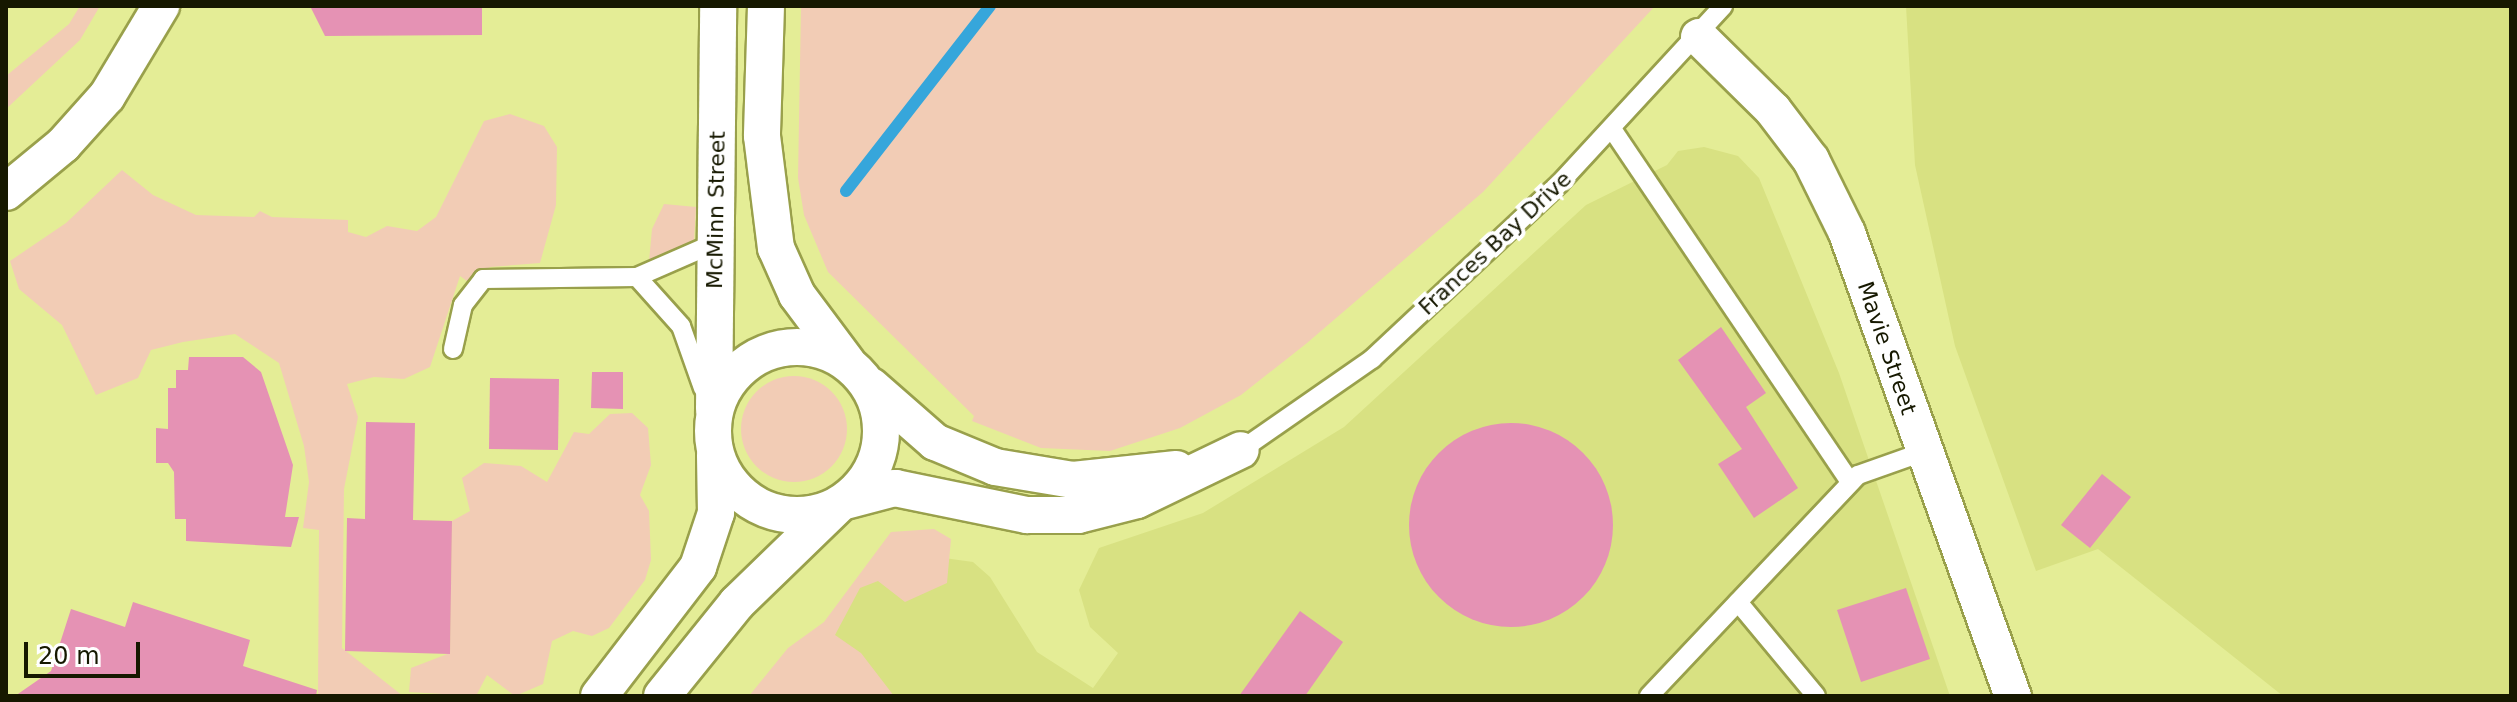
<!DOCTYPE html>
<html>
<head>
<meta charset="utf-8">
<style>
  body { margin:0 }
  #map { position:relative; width:2517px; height:702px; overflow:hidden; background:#e4ed96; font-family:"DejaVu Sans",sans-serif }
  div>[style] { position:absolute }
  .built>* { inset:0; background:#d8e182 }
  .green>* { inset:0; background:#f2ccb5 }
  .round { border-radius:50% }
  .stream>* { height:12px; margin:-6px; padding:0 6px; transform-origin:6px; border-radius:6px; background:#36a6db }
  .building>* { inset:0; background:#e592b4 }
  .roads { filter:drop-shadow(2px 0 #99a04b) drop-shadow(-2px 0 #99a04b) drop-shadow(0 2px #99a04b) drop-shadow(0 -2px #99a04b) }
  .lane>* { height:18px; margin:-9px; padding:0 9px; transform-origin:9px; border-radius:9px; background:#fff }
  .street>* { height:36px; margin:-18px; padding:0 18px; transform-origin:18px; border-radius:18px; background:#fff }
  .street>.ring { margin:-18px; padding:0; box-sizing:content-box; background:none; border:36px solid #fff; border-radius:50% }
  span { translate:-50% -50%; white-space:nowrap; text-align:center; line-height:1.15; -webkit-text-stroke:8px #fff; paint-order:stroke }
  .street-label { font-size:22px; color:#161800 }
  .frame { position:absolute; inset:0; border:8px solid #161800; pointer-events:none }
  .scale { position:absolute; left:24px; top:642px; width:116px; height:36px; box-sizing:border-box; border:4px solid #161800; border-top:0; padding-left:10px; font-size:24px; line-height:28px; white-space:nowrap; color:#161800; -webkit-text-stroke:6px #fff; paint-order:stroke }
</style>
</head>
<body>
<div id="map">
  <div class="built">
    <div style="clip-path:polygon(1906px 6px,2511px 6px,2511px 696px,2283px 696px,2098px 549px,2036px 571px,1955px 346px,1915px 165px)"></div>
    <div style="clip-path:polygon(1704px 147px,1738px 156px,1759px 178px,1839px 373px,1950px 696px,776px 696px,886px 550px,973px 562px,990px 577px,1037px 652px,1093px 688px,1118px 653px,1090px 627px,1079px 590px,1099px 548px,1203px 513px,1344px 427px,1586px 205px,1667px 165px,1678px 151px)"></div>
  </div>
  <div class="green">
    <div style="clip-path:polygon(80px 6px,100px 6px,80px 40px,6px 109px,6px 76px,69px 24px)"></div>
    <div style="clip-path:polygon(801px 6px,1655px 6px,1483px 192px,1307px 343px,1241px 395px,1180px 428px,1110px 451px,1041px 448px,972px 421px,974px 416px,828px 272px,804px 215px,798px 178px)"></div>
    <div style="clip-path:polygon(510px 114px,544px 126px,557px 147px,556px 205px,540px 263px,490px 267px,471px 284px,460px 276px,430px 367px,404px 379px,374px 377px,347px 384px,358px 417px,344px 489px,342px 648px,403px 696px,318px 696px,319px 530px,303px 528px,309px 482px,304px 446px,279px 363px,235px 334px,183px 342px,151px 350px,138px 378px,96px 395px,62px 325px,19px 289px,10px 261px,66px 223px,122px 170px,153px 195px,196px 215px,254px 217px,260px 211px,272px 217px,348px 220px,348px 232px,366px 237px,387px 226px,417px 231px,436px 217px,484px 121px)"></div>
    <div style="clip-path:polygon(664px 204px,696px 207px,694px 242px,672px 257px,649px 261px,652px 229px)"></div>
    <div class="round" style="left:741px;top:376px;width:106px;height:106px"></div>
    <div style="clip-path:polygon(632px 413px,648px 428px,651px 465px,640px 495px,649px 511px,651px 560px,645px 580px,609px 628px,592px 636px,573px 631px,552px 641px,543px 684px,515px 696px,487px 675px,476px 696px,409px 692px,411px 668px,450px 653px,452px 521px,470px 511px,462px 478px,484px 463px,521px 466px,547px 482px,574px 432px,589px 434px,610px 414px)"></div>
    <div style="clip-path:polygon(934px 529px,951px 539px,947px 583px,905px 602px,878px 581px,860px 588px,835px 635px,861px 653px,894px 696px,749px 696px,788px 648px,824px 622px,891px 532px)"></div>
  </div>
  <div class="stream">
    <div style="left:846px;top:191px;width:234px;rotate:-52.1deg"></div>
  </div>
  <div class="building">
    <div style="clip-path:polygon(310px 6px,482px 6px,482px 35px,325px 36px)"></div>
    <div style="clip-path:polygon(1721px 327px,1766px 393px,1746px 407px,1798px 488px,1754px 518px,1718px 464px,1742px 449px,1678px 360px)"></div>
    <div style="clip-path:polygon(189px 357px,243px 357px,261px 372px,293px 465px,285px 517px,299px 517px,291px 547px,186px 541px,186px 519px,175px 519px,174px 472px,168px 463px,156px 463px,156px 428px,168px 429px,168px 388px,176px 388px,176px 370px,188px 370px)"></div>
    <div style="clip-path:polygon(592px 372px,623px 372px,623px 409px,591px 408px)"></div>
    <div style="clip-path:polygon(490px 378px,559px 379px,558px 450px,489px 449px)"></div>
    <div style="clip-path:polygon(366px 422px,415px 423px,413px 520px,452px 521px,450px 654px,345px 651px,347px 518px,365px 519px)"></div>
    <div class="round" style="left:1409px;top:423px;width:204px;height:204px"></div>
    <div style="clip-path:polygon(2102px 474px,2131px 497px,2090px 548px,2061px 525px)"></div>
    <div style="clip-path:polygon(1906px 588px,1930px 659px,1861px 682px,1837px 610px)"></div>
    <div style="clip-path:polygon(133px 602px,250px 640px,243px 666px,317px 690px,316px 696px,15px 696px,51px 671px,71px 609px,125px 627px)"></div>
    <div style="clip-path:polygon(1300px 611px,1343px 642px,1305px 696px,1239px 696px)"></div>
  </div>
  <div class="roads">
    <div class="lane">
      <div style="left:1612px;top:129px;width:426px;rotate:56deg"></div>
      <div style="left:637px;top:277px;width:66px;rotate:48.1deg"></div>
      <div style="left:681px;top:326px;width:66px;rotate:70.5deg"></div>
      <div style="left:453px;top:349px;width:45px;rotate:-77.2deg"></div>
      <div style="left:463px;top:305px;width:33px;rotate:-52deg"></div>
      <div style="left:483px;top:279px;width:154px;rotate:-0.7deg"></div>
      <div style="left:637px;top:277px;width:85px;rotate:-23.6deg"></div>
      <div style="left:1241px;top:450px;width:160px;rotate:-34.8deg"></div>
      <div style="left:1372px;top:359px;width:256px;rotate:-43.1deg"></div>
      <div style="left:1559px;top:184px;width:242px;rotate:-47.3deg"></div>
      <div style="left:1738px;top:602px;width:122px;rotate:50.3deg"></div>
      <div style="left:1649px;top:696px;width:304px;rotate:-46.6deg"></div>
      <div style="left:1858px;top:475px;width:69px;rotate:-19.5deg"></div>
    </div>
    <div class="street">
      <div style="left:766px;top:6px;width:130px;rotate:91.8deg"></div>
      <div style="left:762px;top:136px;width:113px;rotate:82.9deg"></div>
      <div style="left:776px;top:248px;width:51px;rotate:65.9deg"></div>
      <div style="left:797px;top:295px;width:84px;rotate:53.3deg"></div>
      <div style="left:1699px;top:37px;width:104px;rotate:44.6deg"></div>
      <div style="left:1773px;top:110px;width:63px;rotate:52.8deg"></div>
      <div style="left:1811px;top:160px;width:81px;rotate:63.7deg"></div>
      <div style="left:1847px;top:233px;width:492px;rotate:70.3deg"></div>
      <div style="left:6px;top:192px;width:74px;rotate:-39.5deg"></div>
      <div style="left:63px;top:145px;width:66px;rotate:-48.1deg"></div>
      <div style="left:107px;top:96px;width:105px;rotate:-59deg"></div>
      <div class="ring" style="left:713px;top:347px;width:132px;height:132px"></div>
      <div style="left:871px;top:386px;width:85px;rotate:41.2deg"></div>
      <div style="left:935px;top:442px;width:65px;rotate:22.6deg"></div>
      <div style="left:995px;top:467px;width:79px;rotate:9.5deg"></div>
      <div style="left:1073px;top:480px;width:104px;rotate:-6.1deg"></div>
      <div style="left:714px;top:409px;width:403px;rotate:-89.4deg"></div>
      <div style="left:845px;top:501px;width:52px;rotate:-14.6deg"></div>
      <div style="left:895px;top:488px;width:135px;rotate:11.6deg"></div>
      <div style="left:1027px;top:515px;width:51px"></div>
      <div style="left:1078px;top:515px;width:61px;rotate:-14.3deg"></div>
      <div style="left:1137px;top:500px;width:115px;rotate:-25.7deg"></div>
      <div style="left:599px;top:696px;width:163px;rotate:-52.5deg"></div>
      <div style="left:698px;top:567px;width:57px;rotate:-71.6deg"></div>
      <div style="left:716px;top:513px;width:58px;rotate:-91deg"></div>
      <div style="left:662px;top:696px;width:119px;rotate:-51.1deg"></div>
      <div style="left:737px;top:603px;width:139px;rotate:-44.1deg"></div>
    </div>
  </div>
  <div class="street-label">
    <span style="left:716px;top:210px;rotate:-89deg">McMinn Street</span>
    <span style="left:1495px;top:243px;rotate:-43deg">Frances Bay Drive</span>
    <span style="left:1887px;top:348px;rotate:71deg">Mavie Street</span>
  </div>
  <div class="frame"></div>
  <div class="scale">20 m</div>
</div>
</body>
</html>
